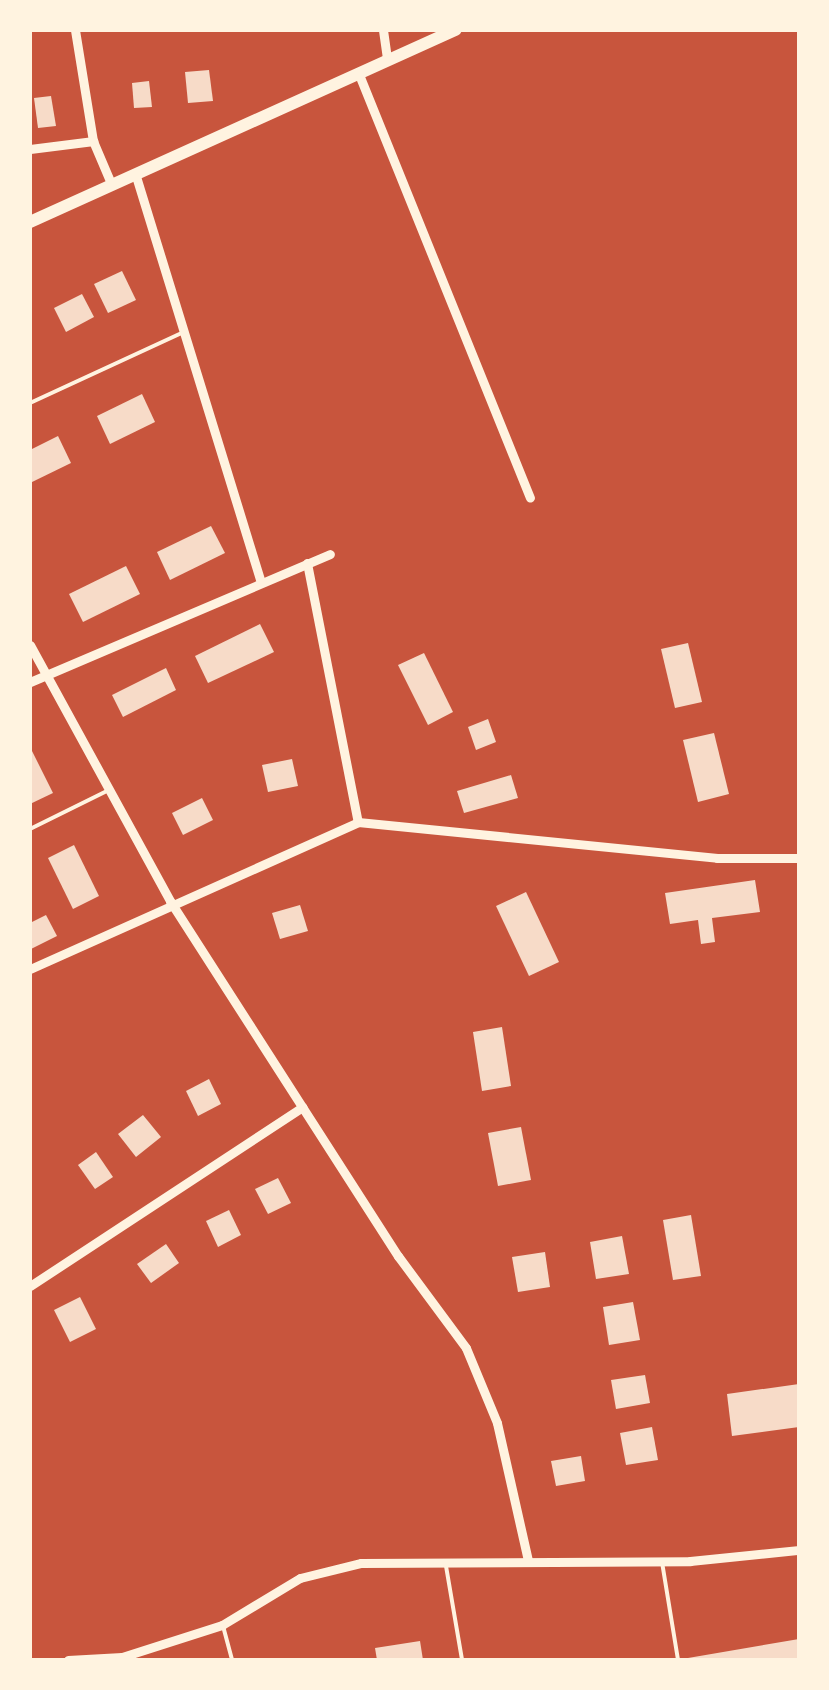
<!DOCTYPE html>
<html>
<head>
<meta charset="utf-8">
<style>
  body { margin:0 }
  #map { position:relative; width:829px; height:1690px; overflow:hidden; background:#c8553d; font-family:Mulish,sans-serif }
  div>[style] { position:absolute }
  .building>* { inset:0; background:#f7dbc8 }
  .service>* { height:4px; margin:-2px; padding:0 2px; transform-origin:2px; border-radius:2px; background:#fff3e0 }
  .minor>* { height:9px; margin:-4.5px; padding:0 4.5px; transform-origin:4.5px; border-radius:4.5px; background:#fff3e0 }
  .secondary>* { height:12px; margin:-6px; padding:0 6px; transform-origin:6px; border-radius:6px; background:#fff3e0 }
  span { translate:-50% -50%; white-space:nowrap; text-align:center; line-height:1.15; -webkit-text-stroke:10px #fff3e0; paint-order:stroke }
  .frame { position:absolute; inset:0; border:32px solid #fff3e0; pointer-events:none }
</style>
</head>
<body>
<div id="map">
  <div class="building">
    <div style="clip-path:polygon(209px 70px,213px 101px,188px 103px,185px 72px)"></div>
    <div style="clip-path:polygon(149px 81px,152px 107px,134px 108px,132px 83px)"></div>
    <div style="clip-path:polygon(51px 96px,56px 126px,38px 128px,34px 98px)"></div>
    <div style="clip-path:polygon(122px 271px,136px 300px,108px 313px,94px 284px)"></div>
    <div style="clip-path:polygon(82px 294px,94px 317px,66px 332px,54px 308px)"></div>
    <div style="clip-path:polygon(142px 394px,155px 422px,110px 444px,97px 416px)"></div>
    <div style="clip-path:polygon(58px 436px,71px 463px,30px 483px,30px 450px)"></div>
    <div style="clip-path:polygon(211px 526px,225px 553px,170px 580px,157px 552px)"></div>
    <div style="clip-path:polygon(126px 566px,140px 594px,83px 622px,69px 594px)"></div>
    <div style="clip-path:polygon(260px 624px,274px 652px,208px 683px,195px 656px)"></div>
    <div style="clip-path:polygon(688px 643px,702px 702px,675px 708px,661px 649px)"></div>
    <div style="clip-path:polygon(424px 653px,453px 712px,428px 725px,398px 665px)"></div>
    <div style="clip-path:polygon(166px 668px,176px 690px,123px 717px,112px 695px)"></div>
    <div style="clip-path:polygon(488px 719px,496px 742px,476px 750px,468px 727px)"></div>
    <div style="clip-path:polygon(714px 733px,729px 794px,698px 802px,683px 740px)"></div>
    <div style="clip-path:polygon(30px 747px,53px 793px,30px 804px)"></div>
    <div style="clip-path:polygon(292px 759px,298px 786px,268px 792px,262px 765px)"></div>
    <div style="clip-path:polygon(511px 775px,518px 798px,464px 813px,457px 791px)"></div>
    <div style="clip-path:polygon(202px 798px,213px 820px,183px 835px,172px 813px)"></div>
    <div style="clip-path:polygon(74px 845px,99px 896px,73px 909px,48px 858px)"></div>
    <div style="clip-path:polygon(755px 880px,760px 912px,712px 918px,715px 942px,701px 944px,698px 920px,670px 924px,665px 893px)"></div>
    <div style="clip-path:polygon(526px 892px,559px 962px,529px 976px,496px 906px)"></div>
    <div style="clip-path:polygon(300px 905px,308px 931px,280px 939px,272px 913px)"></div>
    <div style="clip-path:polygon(46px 915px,57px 936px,31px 949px,30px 923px)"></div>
    <div style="clip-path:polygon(502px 1027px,511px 1086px,482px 1091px,473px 1032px)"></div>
    <div style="clip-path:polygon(209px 1079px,221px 1104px,198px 1116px,186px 1091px)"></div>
    <div style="clip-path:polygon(143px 1115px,161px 1137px,136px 1157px,118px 1134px)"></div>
    <div style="clip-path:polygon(521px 1127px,531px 1180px,498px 1186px,488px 1133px)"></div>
    <div style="clip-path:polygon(96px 1152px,113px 1177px,95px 1189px,78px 1165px)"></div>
    <div style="clip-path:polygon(278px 1178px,291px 1203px,268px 1214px,255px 1189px)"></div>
    <div style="clip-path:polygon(229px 1210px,241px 1235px,218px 1247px,206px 1221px)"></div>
    <div style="clip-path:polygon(691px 1215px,701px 1276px,673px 1280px,663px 1220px)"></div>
    <div style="clip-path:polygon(622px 1236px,629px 1274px,596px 1279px,590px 1242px)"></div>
    <div style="clip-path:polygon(166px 1244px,179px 1263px,151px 1283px,137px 1264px)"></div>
    <div style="clip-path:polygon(545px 1252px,550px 1287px,518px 1292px,512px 1257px)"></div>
    <div style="clip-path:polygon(80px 1297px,96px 1329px,70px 1342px,54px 1310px)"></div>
    <div style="clip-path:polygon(633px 1302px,640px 1340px,609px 1345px,603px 1307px)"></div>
    <div style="clip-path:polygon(645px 1375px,650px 1403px,616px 1409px,611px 1380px)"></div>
    <div style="clip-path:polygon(799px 1384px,799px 1427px,732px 1436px,727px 1394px)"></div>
    <div style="clip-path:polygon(652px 1427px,658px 1460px,626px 1465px,620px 1433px)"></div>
    <div style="clip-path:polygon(581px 1456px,585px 1481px,556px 1486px,551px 1461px)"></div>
    <div style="clip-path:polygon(799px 1639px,799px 1660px,688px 1660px,688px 1658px)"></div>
    <div style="clip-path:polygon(420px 1641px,423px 1660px,377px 1660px,375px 1648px)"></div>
  </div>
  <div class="service">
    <div style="left:30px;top:403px;width:170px;rotate:-24.8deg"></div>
    <div style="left:30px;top:829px;width:88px;rotate:-26.3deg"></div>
    <div style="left:662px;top:1562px;width:99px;rotate:80.7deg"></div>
    <div style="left:446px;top:1566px;width:95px;rotate:80.3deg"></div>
    <div style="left:223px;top:1626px;width:35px;rotate:75deg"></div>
  </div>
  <div class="minor">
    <div style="left:75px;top:30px;width:112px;rotate:80.8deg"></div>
    <div style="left:383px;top:30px;width:29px;rotate:82deg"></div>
    <div style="left:358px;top:72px;width:459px;rotate:68deg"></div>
    <div style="left:30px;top:149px;width:64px;rotate:-7.2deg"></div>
    <div style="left:93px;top:141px;width:43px;rotate:67deg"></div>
    <div style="left:135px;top:173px;width:428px;rotate:72.9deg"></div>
    <div style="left:307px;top:563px;width:264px;rotate:78.9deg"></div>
    <div style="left:30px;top:645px;width:292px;rotate:61.3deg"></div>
    <div style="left:170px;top:901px;width:422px;rotate:57.3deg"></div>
    <div style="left:398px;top:1256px;width:114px;rotate:53.5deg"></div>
    <div style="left:466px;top:1348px;width:81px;rotate:67.5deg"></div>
    <div style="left:497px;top:1423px;width:141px;rotate:77.3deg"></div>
    <div style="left:30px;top:682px;width:326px;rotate:-23.1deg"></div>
    <div style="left:30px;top:969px;width:359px;rotate:-24.1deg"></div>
    <div style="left:358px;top:822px;width:361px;rotate:5.7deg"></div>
    <div style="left:717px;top:858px;width:82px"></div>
    <div style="left:30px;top:1286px;width:326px;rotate:-33.3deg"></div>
    <div style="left:68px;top:1660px;width:54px;rotate:-3.2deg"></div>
    <div style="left:122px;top:1657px;width:105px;rotate:-17.7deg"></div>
    <div style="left:222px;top:1625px;width:91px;rotate:-31.1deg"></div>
    <div style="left:300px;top:1578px;width:63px;rotate:-13.8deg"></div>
    <div style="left:361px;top:1563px;width:329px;rotate:-0.3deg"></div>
    <div style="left:690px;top:1561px;width:110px;rotate:-5.8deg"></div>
  </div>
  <div class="secondary">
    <div style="left:30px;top:222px;width:467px;rotate:-24.3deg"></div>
  </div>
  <div class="frame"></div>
</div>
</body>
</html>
